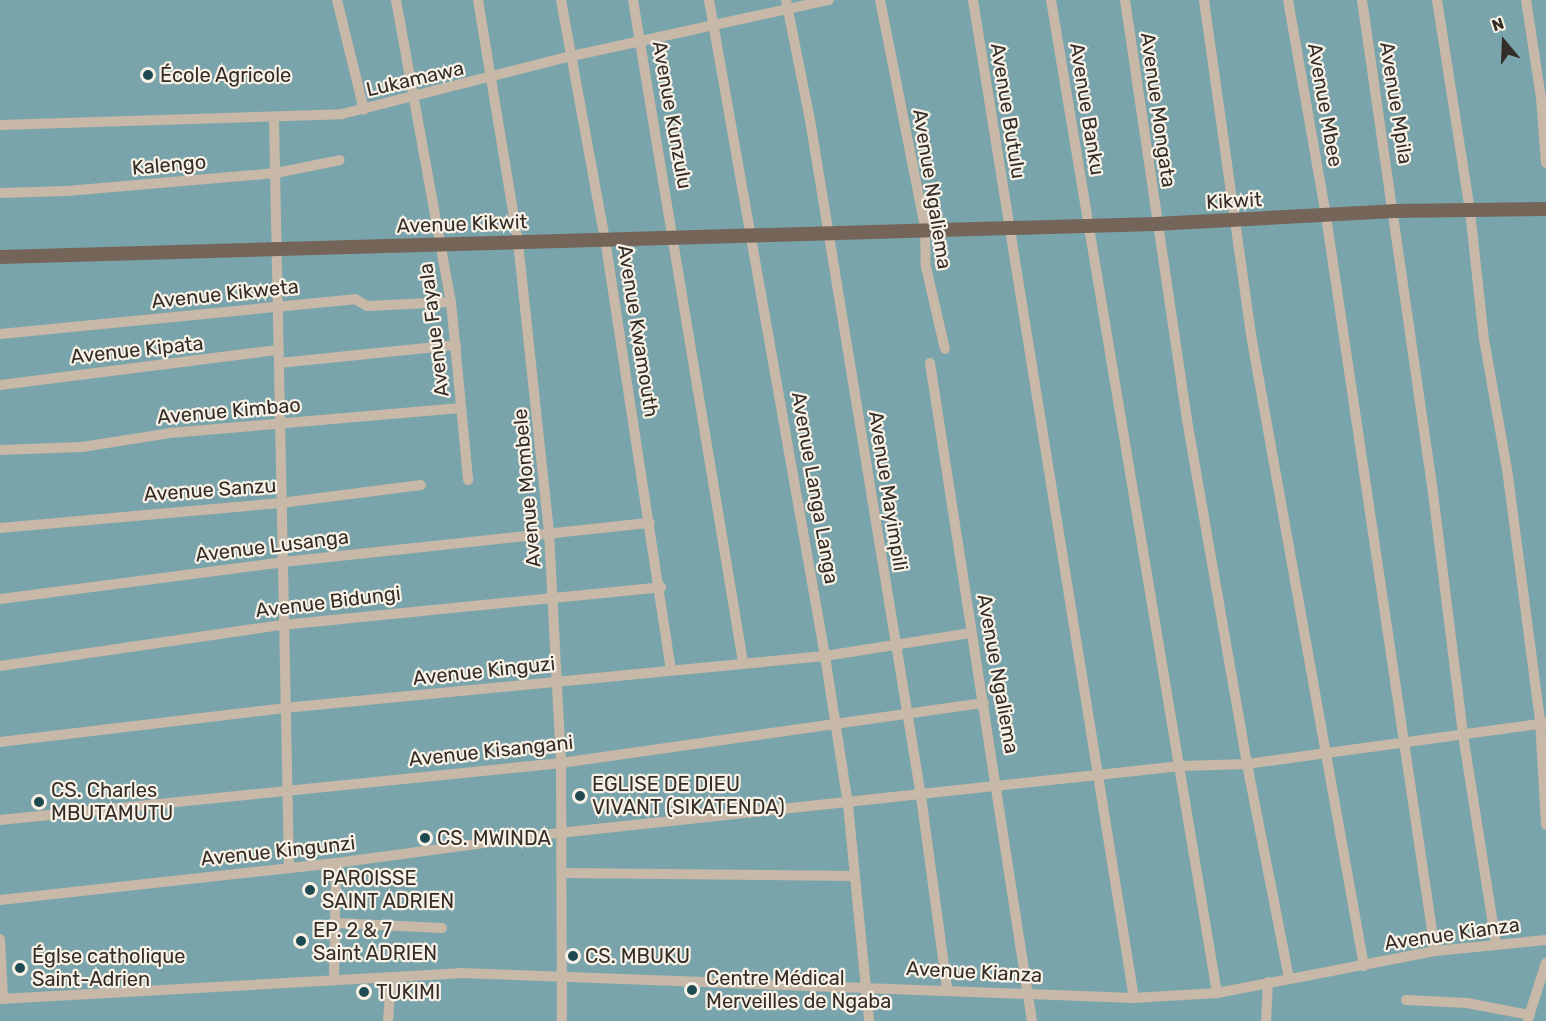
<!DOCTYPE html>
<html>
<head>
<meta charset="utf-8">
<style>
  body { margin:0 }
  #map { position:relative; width:1546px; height:1021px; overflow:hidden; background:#f0e7da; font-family:Rubik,sans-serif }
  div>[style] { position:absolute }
  .water>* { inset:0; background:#7aa4ab }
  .minor>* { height:10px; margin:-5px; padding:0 5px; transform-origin:5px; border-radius:5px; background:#c7b8a7 }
  .major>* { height:14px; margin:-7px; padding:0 7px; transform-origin:7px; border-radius:7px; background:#756559 }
  .dots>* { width:16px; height:16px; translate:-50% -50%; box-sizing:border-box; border:3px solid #f8f1e6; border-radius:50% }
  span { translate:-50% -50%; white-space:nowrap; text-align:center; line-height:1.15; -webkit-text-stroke:4.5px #f8f1e6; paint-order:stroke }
  .poi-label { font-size:20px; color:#342c27 }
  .left { translate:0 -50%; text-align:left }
  .street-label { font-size:20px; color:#342c27 }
  .north { position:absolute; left:1474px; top:12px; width:60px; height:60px; -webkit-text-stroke:4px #f8f1e6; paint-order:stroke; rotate:341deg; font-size:16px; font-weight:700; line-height:24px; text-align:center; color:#342c27 }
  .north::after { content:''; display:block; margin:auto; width:21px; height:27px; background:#342c27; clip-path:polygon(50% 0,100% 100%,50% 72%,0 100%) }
</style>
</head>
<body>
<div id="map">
  <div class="water">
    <div style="clip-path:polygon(0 0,1546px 0,1546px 1021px,0 1021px)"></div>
  </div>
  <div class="minor">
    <div style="left:337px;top:0;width:113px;rotate:76.2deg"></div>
    <div style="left:396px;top:0;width:307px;rotate:79.7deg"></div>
    <div style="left:451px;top:302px;width:179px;rotate:84.5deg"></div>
    <div style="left:478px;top:0;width:245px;rotate:80.6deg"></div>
    <div style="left:518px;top:242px;width:293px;rotate:83.9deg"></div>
    <div style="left:549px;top:533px;width:230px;rotate:87deg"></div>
    <div style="left:561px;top:763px;width:258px;rotate:89.8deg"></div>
    <div style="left:561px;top:0;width:243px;rotate:79.6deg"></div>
    <div style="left:605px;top:239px;width:434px;rotate:81.3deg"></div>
    <div style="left:633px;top:0;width:671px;rotate:80.57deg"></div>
    <div style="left:709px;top:0;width:666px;rotate:79.97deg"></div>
    <div style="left:825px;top:656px;width:151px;rotate:81.2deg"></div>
    <div style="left:848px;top:805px;width:217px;rotate:84.4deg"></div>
    <div style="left:786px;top:0;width:122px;rotate:78.7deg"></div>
    <div style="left:810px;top:120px;width:685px;rotate:80.68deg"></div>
    <div style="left:921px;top:796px;width:195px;rotate:82.3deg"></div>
    <div style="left:880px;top:0;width:232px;rotate:78.8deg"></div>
    <div style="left:925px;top:228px;width:39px;rotate:89deg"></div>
    <div style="left:926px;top:267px;width:84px;rotate:77deg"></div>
    <div style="left:973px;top:0;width:1011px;rotate:80.84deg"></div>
    <div style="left:1051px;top:0;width:1007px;rotate:80.51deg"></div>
    <div style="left:1125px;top:0;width:425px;rotate:81.6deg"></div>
    <div style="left:1187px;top:420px;width:349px;rotate:80.1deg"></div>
    <div style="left:1247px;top:764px;width:219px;rotate:78.9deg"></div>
    <div style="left:1204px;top:0;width:338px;rotate:82deg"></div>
    <div style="left:1251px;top:335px;width:641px;rotate:79.85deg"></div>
    <div style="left:1288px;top:0;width:219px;rotate:80deg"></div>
    <div style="left:1326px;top:216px;width:743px;rotate:81.56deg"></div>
    <div style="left:1362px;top:0;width:490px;rotate:81.8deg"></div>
    <div style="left:1432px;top:485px;width:252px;rotate:82.9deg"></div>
    <div style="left:1463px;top:735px;width:211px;rotate:81deg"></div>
    <div style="left:1437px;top:0;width:214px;rotate:81.1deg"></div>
    <div style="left:1470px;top:211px;width:129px;rotate:83.8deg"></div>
    <div style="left:1484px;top:339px;width:132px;rotate:80deg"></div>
    <div style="left:1507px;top:469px;width:253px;rotate:82.5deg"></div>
    <div style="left:1540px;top:720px;width:105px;rotate:86.7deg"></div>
    <div style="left:1526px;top:0;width:99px;rotate:81.3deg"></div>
    <div style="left:1541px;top:98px;width:65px;rotate:85.6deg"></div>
    <div style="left:274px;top:119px;width:748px;rotate:88.85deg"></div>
    <div style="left:0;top:125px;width:342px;rotate:-1.8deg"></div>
    <div style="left:342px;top:114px;width:237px;rotate:-14.2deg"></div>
    <div style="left:572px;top:56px;width:263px;rotate:-12.3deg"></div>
    <div style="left:0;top:193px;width:67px;rotate:-1.7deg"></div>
    <div style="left:67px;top:191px;width:210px;rotate:-4.9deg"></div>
    <div style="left:276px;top:173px;width:65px;rotate:-11.5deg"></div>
    <div style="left:0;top:334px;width:357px;rotate:-5.6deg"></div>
    <div style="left:355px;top:299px;width:14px;rotate:30deg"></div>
    <div style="left:367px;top:306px;width:84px;rotate:-2.7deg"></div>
    <div style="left:279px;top:363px;width:178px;rotate:-5.8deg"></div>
    <div style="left:930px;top:363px;width:666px;rotate:81.19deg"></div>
    <div style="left:0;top:385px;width:280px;rotate:-7.2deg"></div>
    <div style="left:0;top:450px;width:82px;rotate:-2.1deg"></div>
    <div style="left:82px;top:447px;width:89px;rotate:-9deg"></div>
    <div style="left:170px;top:433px;width:292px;rotate:-4.9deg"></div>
    <div style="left:0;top:528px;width:282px;rotate:-5.1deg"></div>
    <div style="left:281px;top:503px;width:141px;rotate:-7.3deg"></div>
    <div style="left:0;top:599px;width:285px;rotate:-7.4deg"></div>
    <div style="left:283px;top:562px;width:369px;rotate:-6.1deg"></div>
    <div style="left:0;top:666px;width:285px;rotate:-8.3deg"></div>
    <div style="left:282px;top:625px;width:381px;rotate:-5.7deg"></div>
    <div style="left:0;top:742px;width:286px;rotate:-6.8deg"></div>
    <div style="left:284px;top:708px;width:543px;rotate:-5.49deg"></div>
    <div style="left:825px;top:656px;width:148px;rotate:-9deg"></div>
    <div style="left:0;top:820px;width:564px;rotate:-5.8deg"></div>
    <div style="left:561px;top:763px;width:427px;rotate:-8.1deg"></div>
    <div style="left:562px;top:873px;width:293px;rotate:0.6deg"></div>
    <div style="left:0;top:900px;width:338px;rotate:-6.3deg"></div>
    <div style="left:336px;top:863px;width:225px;rotate:-7.7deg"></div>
    <div style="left:559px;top:833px;width:626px;rotate:-6.15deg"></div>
    <div style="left:1181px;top:766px;width:66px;rotate:-1.7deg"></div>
    <div style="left:1247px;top:764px;width:302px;rotate:-7.8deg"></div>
    <div style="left:335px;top:923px;width:107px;rotate:2.7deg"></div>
    <div style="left:0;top:939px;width:60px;rotate:87.1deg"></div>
    <div style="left:334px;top:979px;width:116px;rotate:-89deg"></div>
    <div style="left:0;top:999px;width:461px;rotate:-3.2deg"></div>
    <div style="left:460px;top:973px;width:674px;rotate:2.12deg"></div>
    <div style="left:1134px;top:998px;width:83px;rotate:-3.4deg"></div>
    <div style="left:1217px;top:993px;width:222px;rotate:-10.9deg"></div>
    <div style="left:1435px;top:951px;width:112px;rotate:-5.7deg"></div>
    <div style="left:1406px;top:1000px;width:61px;rotate:2.8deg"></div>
    <div style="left:1467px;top:1003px;width:64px;rotate:10.8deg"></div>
    <div style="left:1528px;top:1019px;width:59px;rotate:-72.2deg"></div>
    <div style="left:388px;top:1021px;width:44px;rotate:-86.1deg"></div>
    <div style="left:1266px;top:1021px;width:39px;rotate:-87deg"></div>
  </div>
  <div class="major">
    <div style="left:0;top:257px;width:1156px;rotate:-1.64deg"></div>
    <div style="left:1156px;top:224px;width:238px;rotate:-3.1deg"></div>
    <div style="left:1394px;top:211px;width:152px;rotate:-0.8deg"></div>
  </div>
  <div class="dots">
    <div style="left:148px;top:75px;background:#1f4a52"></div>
    <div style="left:580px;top:796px;background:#1f4a52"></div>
    <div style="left:39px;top:802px;background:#1f4a52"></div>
    <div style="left:425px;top:838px;background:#1f4a52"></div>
    <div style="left:310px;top:890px;background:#1f4a52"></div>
    <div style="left:301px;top:941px;background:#1f4a52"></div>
    <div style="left:573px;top:956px;background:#1f4a52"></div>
    <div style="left:20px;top:968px;background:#1f4a52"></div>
    <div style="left:692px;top:990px;background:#1f4a52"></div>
    <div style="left:364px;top:992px;background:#1f4a52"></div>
  </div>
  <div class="poi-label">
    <span class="left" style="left:160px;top:75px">École Agricole</span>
    <span class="left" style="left:592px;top:796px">EGLISE DE DIEU<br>VIVANT (SIKATENDA)</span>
    <span class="left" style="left:51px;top:802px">CS. Charles<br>MBUTAMUTU</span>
    <span class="left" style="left:437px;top:838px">CS. MWINDA</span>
    <span class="left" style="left:322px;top:890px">PAROISSE<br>SAINT ADRIEN</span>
    <span class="left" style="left:313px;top:942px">EP. 2 &amp; 7<br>Saint ADRIEN</span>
    <span class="left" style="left:585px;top:956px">CS. MBUKU</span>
    <span class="left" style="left:32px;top:968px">Églse catholique<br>Saint-Adrien</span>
    <span class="left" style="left:706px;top:990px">Centre Médical<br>Merveilles de Ngaba</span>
    <span class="left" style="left:376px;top:992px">TUKIMI</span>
  </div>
  <div class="street-label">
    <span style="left:415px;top:79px;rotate:-13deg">Lukamawa</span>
    <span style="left:1396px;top:103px;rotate:81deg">Avenue Mpila</span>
    <span style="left:1325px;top:105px;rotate:80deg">Avenue Mbee</span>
    <span style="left:1087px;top:109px;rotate:81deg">Avenue Banku</span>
    <span style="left:1158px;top:110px;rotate:82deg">Avenue Mongata</span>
    <span style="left:1008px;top:111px;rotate:81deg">Avenue Butulu</span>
    <span style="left:672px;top:115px;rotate:80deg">Avenue Kunzulu</span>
    <span style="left:169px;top:165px;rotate:-5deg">Kalengo</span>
    <span style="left:932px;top:189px;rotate:81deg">Avenue Ngaliema</span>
    <span style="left:1234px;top:201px;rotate:-3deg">Kikwit</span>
    <span style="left:462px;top:224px;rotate:-2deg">Avenue Kikwit</span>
    <span style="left:225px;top:294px;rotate:-6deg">Avenue Kikweta</span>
    <span style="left:434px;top:330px;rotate:-97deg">Avenue Fayala</span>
    <span style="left:638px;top:331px;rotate:81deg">Avenue Kwamouth</span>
    <span style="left:137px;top:350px;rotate:-6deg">Avenue Kipata</span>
    <span style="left:229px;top:411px;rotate:-5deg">Avenue Kimbao</span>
    <span style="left:527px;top:488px;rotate:-95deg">Avenue Mombele</span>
    <span style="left:815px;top:488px;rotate:80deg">Avenue Langa Langa</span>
    <span style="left:210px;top:490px;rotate:-4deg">Avenue Sanzu</span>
    <span style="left:888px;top:491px;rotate:81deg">Avenue Mayimpili</span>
    <span style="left:272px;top:546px;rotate:-7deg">Avenue Lusanga</span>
    <span style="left:328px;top:602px;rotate:-7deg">Avenue Bidungi</span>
    <span style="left:484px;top:671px;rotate:-6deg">Avenue Kinguzi</span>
    <span style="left:998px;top:674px;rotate:80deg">Avenue Ngaliema</span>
    <span style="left:491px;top:751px;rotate:-6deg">Avenue Kisangani</span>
    <span style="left:278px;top:851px;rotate:-6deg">Avenue Kingunzi</span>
    <span style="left:1452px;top:934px;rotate:-8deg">Avenue Kianza</span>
    <span style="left:974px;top:972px;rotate:3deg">Avenue Kianza</span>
  </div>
  <div class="north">N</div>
</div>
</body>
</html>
